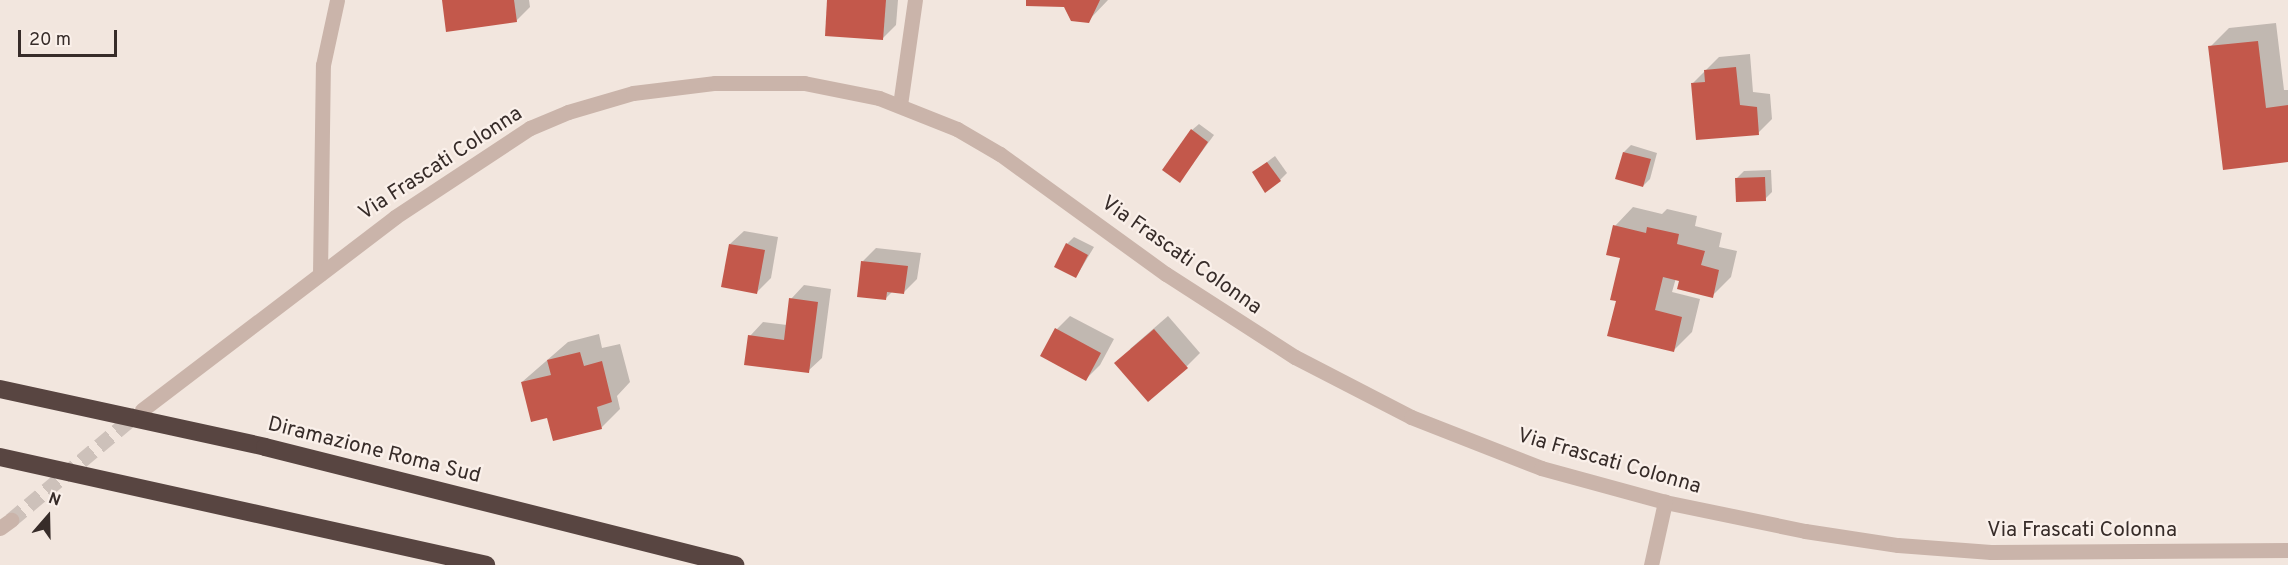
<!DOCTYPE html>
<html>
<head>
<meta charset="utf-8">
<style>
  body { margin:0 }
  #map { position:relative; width:2288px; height:565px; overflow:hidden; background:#f2e6de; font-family:Overpass,sans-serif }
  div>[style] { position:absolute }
  .shadow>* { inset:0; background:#0003 }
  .building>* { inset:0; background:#c3584b }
  .minor-tunnel>* { height:15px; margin-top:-7.5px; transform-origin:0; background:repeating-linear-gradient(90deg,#cdc1ba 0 15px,transparent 0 23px) }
  .minor>* { height:15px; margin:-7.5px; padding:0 7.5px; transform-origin:7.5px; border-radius:7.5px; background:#cab4aa }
  .highway>* { height:18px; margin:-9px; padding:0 9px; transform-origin:9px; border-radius:9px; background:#584541 }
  span { translate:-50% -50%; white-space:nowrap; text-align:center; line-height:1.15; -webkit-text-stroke:4.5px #faf0ea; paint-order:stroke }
  .street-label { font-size:21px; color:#372c29 }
  .north { position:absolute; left:18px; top:487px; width:60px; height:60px; -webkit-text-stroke:4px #faf0ea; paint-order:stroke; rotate:20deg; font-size:16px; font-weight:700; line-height:24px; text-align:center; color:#372c29 }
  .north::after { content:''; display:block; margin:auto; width:21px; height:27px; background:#372c29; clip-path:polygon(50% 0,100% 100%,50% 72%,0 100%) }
  .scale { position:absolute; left:18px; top:30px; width:99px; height:27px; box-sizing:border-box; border:3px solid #372c29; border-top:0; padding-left:8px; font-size:18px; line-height:21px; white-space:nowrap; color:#372c29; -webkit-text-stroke:4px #faf0ea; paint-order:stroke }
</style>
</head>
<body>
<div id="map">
  <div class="shadow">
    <div style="clip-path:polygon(443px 0,529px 0,530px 7px,516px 21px)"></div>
    <div style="clip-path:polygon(829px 0,898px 0,896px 25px,883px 38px)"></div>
    <div style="clip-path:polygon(1028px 0,1108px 0,1088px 21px,1065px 5px)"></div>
    <div style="clip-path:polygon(2276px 23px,2284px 90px,2288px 90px,2288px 161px,2210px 47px,2229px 28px)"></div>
    <div style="clip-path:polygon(1750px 54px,1753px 92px,1770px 94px,1772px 119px,1758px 133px,1692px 84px,1719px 57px)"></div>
    <div style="clip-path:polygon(1199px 124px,1214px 135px,1180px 181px,1192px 130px)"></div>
    <div style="clip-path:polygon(1631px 145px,1657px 153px,1650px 179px,1643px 186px,1617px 178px,1624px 152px)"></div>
    <div style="clip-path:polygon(1275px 156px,1287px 173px,1280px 180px,1254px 172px)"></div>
    <div style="clip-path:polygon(1771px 170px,1772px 192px,1765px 199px,1737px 178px,1744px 171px)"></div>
    <div style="clip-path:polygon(1633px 207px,1662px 214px,1667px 209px,1697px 216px,1695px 226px,1722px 233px,1719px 247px,1737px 251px,1731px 277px,1712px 296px,1676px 278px,1672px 292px,1700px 299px,1692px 332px,1673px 351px,1617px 300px,1622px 257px,1615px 226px)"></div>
    <div style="clip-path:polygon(744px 231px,778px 237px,771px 278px,757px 292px,730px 244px)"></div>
    <div style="clip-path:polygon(1074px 237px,1094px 247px,1076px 277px,1067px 244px)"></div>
    <div style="clip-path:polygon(876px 248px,921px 253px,917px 279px,904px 292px,893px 291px,885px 299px,863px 261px)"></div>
    <div style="clip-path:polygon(804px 285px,831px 289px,822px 358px,808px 371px,750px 336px,763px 322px,787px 325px,791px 299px)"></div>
    <div style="clip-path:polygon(1070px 316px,1114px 339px,1100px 365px,1086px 379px,1057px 329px)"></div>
    <div style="clip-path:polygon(1168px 316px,1200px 353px,1186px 367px,1130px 349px)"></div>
    <div style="clip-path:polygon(599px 334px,602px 348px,620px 344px,630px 382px,617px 396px,620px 409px,601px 428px,548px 416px,522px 382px,568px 342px)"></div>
  </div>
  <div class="building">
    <div style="clip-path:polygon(442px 0,514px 0,517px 22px,446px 32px)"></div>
    <div style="clip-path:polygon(827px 0,886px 0,883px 40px,825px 36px)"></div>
    <div style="clip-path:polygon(1026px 0,1100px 0,1089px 23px,1071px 21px,1064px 7px,1026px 6px)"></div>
    <div style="clip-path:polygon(2258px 41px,2266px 108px,2288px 105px,2288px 162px,2223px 170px,2208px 46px)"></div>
    <div style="clip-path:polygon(1736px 67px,1740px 105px,1757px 107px,1759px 135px,1696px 140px,1691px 83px,1705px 82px,1704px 70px)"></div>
    <div style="clip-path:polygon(1191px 129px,1208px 142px,1180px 183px,1162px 170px)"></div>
    <div style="clip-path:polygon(1623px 152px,1651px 159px,1643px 187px,1615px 179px)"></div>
    <div style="clip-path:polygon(1267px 162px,1281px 181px,1265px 193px,1252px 172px)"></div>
    <div style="clip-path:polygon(1765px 177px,1766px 201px,1736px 202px,1735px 178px)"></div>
    <div style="clip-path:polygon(1613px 225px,1646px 233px,1647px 227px,1679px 234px,1677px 244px,1705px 251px,1701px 265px,1719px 270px,1713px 298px,1677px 289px,1679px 281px,1663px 277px,1655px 310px,1682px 317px,1674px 352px,1607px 336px,1616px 301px,1610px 300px,1620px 258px,1606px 255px)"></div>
    <div style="clip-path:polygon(1066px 243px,1088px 255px,1076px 278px,1054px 267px)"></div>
    <div style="clip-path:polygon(729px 244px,765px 250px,757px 294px,721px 287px)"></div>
    <div style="clip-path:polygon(861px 261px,908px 266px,904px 294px,887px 292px,886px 300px,857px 297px)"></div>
    <div style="clip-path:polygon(789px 298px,818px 302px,809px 373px,744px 365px,748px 335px,784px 340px)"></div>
    <div style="clip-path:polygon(1055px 328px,1101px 353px,1086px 381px,1040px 356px)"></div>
    <div style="clip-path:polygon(1154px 329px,1188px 368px,1148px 402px,1114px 363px)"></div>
    <div style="clip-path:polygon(580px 352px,584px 366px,602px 361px,612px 402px,597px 407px,602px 429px,553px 441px,547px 418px,531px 422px,521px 382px,551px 375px,547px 360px)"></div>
  </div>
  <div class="minor-tunnel">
    <div style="left:11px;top:520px;width:166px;rotate:-40.1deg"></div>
  </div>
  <div class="minor">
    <div style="left:900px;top:105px;width:106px;rotate:-81.9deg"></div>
    <div style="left:320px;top:274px;width:209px;rotate:-89.2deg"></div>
    <div style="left:323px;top:65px;width:66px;rotate:-77.8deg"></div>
    <div style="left:142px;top:410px;width:318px;rotate:-37.3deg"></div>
    <div style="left:395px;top:217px;width:162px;rotate:-33.4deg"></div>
    <div style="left:530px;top:128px;width:41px;rotate:-22.8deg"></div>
    <div style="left:568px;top:112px;width:68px;rotate:-16.3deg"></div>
    <div style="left:633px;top:93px;width:83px;rotate:-7deg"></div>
    <div style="left:715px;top:83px;width:89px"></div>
    <div style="left:804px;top:83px;width:76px;rotate:11.3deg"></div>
    <div style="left:879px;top:98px;width:84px;rotate:21.7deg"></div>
    <div style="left:957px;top:129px;width:50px;rotate:30.2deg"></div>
    <div style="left:1000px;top:154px;width:205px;rotate:35.9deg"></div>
    <div style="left:1166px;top:274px;width:153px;rotate:32.8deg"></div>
    <div style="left:1295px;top:357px;width:131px;rotate:27.3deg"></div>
    <div style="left:1411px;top:417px;width:140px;rotate:21.4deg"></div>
    <div style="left:1541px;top:468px;width:129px;rotate:15.3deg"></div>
    <div style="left:1665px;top:502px;width:143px;rotate:11.7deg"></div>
    <div style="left:1805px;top:531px;width:94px;rotate:8.6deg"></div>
    <div style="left:1898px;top:545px;width:93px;rotate:4.3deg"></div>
    <div style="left:1991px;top:552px;width:297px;rotate:-0.4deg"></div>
    <div style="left:0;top:528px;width:14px;rotate:-36deg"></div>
    <div style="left:1651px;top:565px;width:65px;rotate:-77.5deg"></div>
  </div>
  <div class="highway">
    <div style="left:0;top:389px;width:271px;rotate:12.3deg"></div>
    <div style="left:265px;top:447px;width:485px;rotate:14.1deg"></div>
    <div style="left:0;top:457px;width:498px;rotate:12.5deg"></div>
  </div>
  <div class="street-label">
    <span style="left:441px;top:164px;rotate:-33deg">Via Frascati Colonna</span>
    <span style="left:1181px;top:256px;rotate:35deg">Via Frascati Colonna</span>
    <span style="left:374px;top:451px;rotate:14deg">Diramazione Roma Sud</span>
    <span style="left:1609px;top:462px;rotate:16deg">Via Frascati Colonna</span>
    <span style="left:2082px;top:531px">Via Frascati Colonna</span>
  </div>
  <div class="north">N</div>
  <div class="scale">20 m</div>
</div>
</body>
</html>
